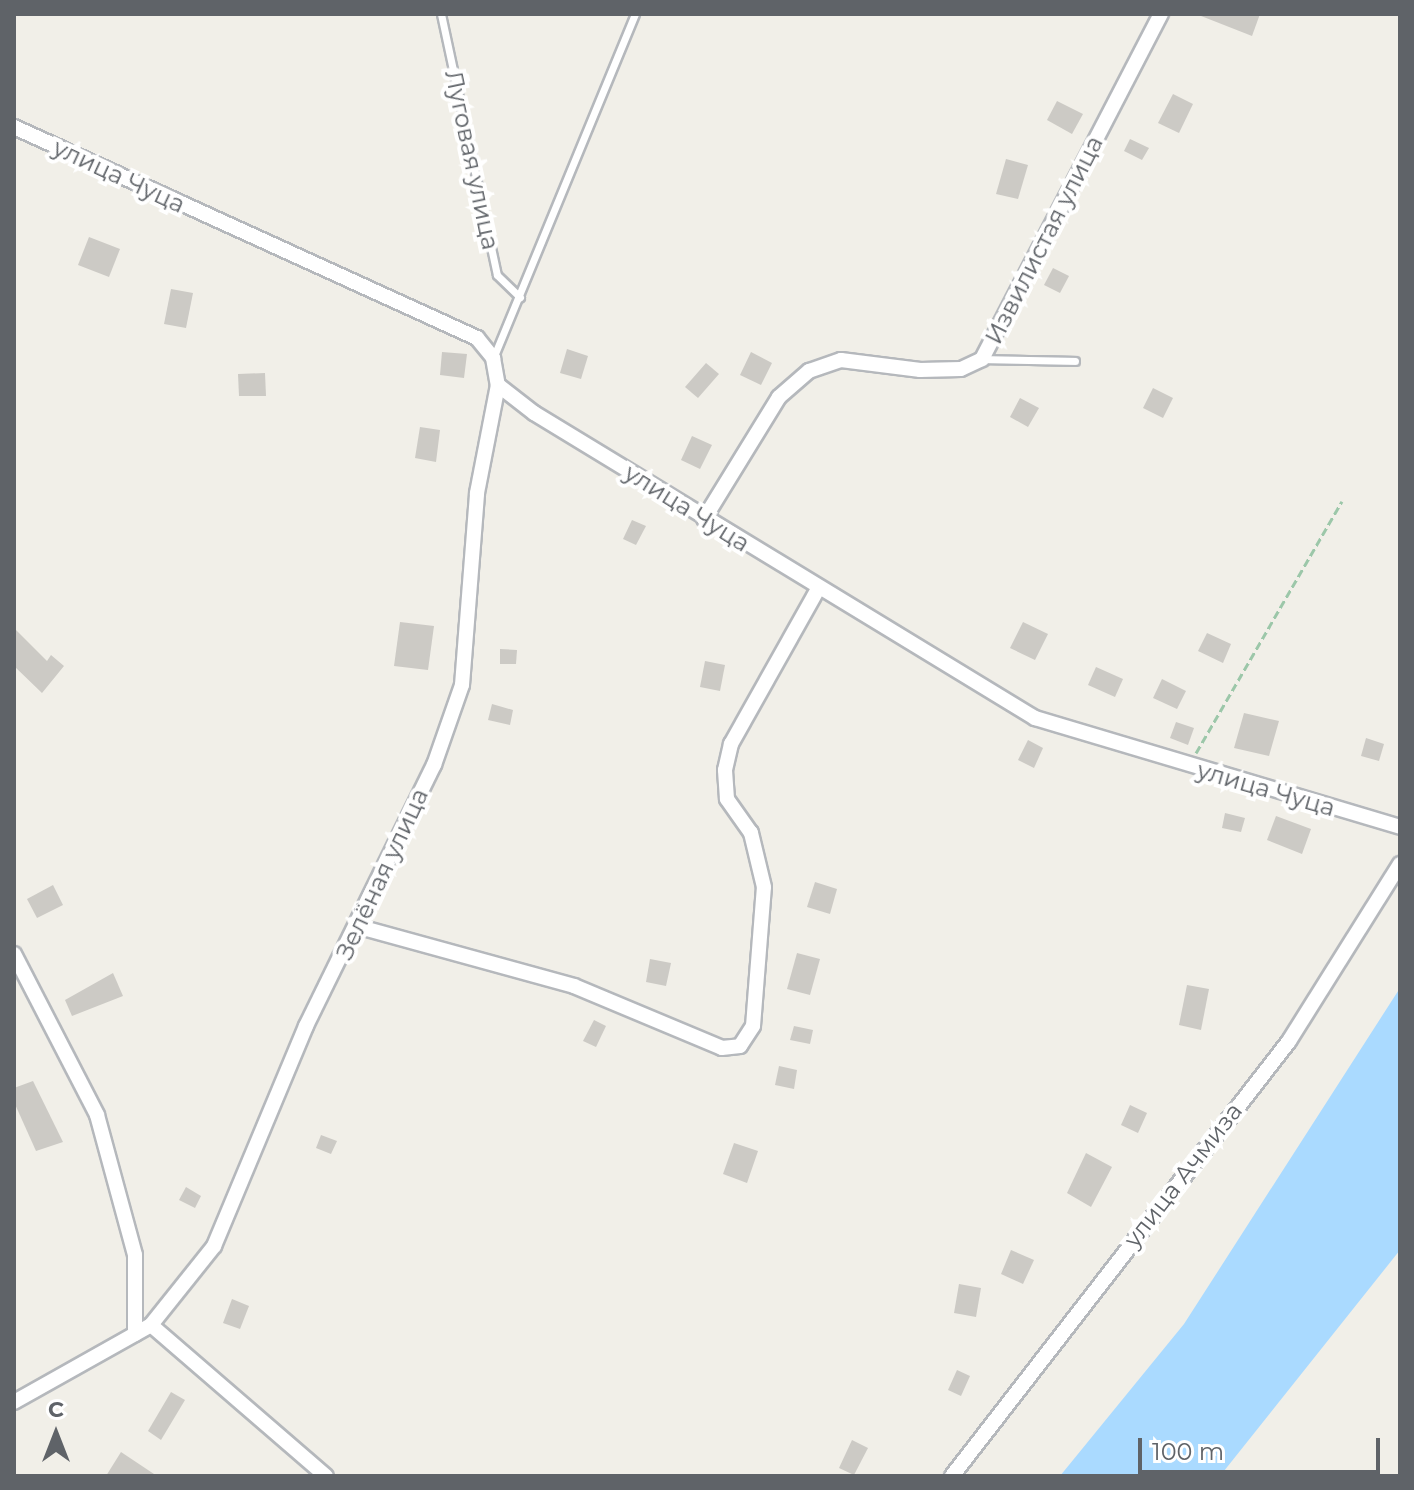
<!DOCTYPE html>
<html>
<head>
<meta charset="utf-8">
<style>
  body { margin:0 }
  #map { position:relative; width:1414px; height:1490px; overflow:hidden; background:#f1efe8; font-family:Montserrat,sans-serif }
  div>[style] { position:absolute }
  .water>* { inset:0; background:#aadaff }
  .building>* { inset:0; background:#cccac5 }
  .path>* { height:3px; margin-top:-1.5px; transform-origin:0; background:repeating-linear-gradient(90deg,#9cc7a9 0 8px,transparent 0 12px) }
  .roads { filter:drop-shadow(2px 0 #b5b8bc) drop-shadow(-2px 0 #b5b8bc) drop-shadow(0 2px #b5b8bc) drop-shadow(0 -2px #b5b8bc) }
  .service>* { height:7px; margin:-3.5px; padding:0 3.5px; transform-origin:3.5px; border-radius:3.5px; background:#fff }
  .minor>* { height:14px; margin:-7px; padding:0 7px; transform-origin:7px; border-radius:7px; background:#fff }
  span { translate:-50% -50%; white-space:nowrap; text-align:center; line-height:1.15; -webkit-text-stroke:8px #fff; paint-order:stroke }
  .street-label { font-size:24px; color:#5f6368 }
  .frame { position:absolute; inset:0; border:16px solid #5f6368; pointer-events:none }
  .north { position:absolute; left:16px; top:1394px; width:80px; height:80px; -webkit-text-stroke:6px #fff; paint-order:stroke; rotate:0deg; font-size:22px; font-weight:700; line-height:32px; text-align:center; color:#5f6368 }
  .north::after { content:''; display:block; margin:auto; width:28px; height:36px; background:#5f6368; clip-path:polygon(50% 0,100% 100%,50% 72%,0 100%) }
  .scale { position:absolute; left:1138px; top:1438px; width:242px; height:36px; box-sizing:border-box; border:4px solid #5f6368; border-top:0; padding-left:10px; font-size:24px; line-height:28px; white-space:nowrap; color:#5f6368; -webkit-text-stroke:6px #fff; paint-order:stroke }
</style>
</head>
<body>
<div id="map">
  <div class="water">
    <div style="clip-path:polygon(1400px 988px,1400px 1250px,1220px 1476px,1060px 1476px,1184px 1324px)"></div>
  </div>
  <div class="building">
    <div style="clip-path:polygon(1196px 14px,1260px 14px,1252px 36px)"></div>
    <div style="clip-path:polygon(1173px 94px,1193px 104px,1179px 133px,1158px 123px)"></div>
    <div style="clip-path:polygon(1057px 101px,1083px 114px,1072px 134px,1047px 120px)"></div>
    <div style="clip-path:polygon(1130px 139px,1149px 148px,1142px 160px,1124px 151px)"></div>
    <div style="clip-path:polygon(1006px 159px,1028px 165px,1018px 199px,996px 194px)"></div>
    <div style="clip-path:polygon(89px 237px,120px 249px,109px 277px,78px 265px)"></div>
    <div style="clip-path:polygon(1053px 268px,1069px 276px,1060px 293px,1044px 285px)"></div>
    <div style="clip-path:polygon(171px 289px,193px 293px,186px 328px,164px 324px)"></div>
    <div style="clip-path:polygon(567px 349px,588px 356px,581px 379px,560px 373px)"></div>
    <div style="clip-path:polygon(442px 352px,467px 354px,464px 378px,440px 375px)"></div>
    <div style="clip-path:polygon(751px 352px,772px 363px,761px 385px,740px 375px)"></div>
    <div style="clip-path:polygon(706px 363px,719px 374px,698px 398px,685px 387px)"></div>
    <div style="clip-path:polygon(265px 373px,266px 396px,239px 396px,238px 374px)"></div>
    <div style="clip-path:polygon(1153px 388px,1173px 398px,1163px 418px,1143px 408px)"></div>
    <div style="clip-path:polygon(1020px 398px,1039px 408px,1028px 427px,1010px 417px)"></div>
    <div style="clip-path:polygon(420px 427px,440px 430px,436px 462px,415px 458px)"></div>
    <div style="clip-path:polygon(692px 436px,712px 445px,700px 469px,681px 460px)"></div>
    <div style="clip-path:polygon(632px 520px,646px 526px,636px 545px,623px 539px)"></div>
    <div style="clip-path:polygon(400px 622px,434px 626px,428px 670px,394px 666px)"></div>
    <div style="clip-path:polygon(1023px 622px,1048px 634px,1035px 660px,1010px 648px)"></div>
    <div style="clip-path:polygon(14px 628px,47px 661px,51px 655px,64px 666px,42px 693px,14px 666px)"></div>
    <div style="clip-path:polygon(1207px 633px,1231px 644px,1223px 663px,1198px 651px)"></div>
    <div style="clip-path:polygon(500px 649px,517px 650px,516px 664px,500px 664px)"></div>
    <div style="clip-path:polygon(705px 661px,725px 665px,720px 691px,700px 687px)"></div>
    <div style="clip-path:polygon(1096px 667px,1123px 679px,1115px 697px,1088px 685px)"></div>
    <div style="clip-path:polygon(1162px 679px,1186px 691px,1177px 709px,1153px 698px)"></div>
    <div style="clip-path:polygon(492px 704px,513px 710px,510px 725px,488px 720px)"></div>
    <div style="clip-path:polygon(1244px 713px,1279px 721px,1269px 756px,1234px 748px)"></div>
    <div style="clip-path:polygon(1176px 722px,1194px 728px,1188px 745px,1170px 738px)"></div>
    <div style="clip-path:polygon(1366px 738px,1384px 744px,1379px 761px,1361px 756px)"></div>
    <div style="clip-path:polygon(1028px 740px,1043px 748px,1034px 768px,1018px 760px)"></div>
    <div style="clip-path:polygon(1225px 813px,1245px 818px,1241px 832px,1222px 828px)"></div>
    <div style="clip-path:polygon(1276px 816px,1311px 829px,1302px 854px,1267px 840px)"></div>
    <div style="clip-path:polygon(815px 882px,837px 889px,830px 914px,807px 907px)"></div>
    <div style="clip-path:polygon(53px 885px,63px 905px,37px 918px,27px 899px)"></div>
    <div style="clip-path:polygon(797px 953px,820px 959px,810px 995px,787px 989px)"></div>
    <div style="clip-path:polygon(650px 959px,671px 963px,666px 986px,646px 982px)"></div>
    <div style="clip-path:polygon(113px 973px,123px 996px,72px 1016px,65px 1000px)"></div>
    <div style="clip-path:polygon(1187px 985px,1209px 989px,1201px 1030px,1179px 1025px)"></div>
    <div style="clip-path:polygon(594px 1020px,606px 1026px,596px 1047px,583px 1041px)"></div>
    <div style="clip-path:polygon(794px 1026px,813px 1030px,810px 1044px,790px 1040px)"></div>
    <div style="clip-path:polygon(779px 1066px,797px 1070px,794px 1089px,775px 1085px)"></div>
    <div style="clip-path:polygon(33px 1081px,63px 1142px,36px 1151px,14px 1102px,14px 1088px)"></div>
    <div style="clip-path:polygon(1130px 1105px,1147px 1113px,1138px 1133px,1121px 1125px)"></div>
    <div style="clip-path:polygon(321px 1135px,337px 1141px,331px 1154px,316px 1148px)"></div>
    <div style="clip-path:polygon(734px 1143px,758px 1151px,747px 1183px,723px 1174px)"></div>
    <div style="clip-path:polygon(1086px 1153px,1112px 1167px,1091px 1207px,1067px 1193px)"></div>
    <div style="clip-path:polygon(186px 1187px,201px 1196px,195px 1208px,179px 1200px)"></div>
    <div style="clip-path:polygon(1011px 1250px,1034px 1260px,1023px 1284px,1001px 1274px)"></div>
    <div style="clip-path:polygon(959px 1284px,981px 1288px,976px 1317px,954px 1313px)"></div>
    <div style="clip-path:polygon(232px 1299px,249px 1306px,240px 1329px,223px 1323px)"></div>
    <div style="clip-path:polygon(957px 1370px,970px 1376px,961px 1396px,948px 1390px)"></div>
    <div style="clip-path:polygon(171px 1392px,185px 1400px,161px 1440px,148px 1431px)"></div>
    <div style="clip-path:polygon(852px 1440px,868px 1448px,854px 1475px,839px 1468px)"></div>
    <div style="clip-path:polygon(121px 1452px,157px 1476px,106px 1476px)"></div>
  </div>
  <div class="path">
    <div style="left:1196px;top:753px;width:291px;rotate:-59.9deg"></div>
  </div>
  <div class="roads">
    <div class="service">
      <div style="left:441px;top:14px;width:267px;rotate:77.9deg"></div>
      <div style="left:497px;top:275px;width:32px;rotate:44deg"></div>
      <div style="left:494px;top:356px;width:370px;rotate:-67.6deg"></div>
      <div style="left:982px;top:359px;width:93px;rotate:1.2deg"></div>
    </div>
    <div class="minor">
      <div style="left:14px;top:127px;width:509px;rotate:24.5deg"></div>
      <div style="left:477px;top:338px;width:26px;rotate:51deg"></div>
      <div style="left:493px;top:358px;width:27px;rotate:80deg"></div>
      <div style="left:498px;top:385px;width:46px;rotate:37.9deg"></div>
      <div style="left:534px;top:413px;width:587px;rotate:31.33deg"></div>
      <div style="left:1035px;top:718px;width:381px;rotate:16.6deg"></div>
      <div style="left:704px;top:519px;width:143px;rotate:-58.4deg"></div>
      <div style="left:779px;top:397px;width:40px;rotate:-41deg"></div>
      <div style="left:809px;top:371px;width:34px;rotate:-19deg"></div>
      <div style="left:841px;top:360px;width:80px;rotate:7.2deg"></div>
      <div style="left:920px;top:370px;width:41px;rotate:-1.4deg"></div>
      <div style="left:961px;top:369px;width:23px;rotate:-25deg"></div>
      <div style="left:982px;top:359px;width:389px;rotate:-62.6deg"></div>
      <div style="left:360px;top:927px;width:222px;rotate:15.4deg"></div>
      <div style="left:574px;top:986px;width:160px;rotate:22.7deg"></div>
      <div style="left:722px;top:1048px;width:18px;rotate:-6deg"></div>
      <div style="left:740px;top:1046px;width:24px;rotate:-57deg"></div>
      <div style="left:753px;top:1026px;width:139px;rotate:-85.5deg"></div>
      <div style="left:764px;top:887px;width:56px;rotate:-103.5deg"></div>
      <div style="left:751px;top:833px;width:42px;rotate:-125.2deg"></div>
      <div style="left:727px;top:799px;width:29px;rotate:-94deg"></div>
      <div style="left:725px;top:770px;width:27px;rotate:-77deg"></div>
      <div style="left:731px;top:744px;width:178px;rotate:-60.7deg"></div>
      <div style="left:14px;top:954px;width:181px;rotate:62.7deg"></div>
      <div style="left:97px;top:1115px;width:145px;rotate:74.8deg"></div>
      <div style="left:135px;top:1255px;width:79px;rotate:90deg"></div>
      <div style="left:151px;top:1325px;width:231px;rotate:40.8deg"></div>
      <div style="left:14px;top:1402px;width:157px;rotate:-29.3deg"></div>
      <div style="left:151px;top:1325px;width:101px;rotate:-51.4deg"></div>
      <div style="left:214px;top:1246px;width:238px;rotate:-67.3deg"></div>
      <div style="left:306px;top:1026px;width:291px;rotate:-63.9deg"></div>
      <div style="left:434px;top:765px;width:85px;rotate:-70.7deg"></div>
      <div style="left:462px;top:685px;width:193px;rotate:-85.5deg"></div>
      <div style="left:477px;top:493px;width:110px;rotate:-79deg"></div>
      <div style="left:952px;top:1476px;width:550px;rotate:-52.23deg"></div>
      <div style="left:1289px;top:1041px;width:209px;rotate:-57.9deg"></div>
    </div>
  </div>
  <div class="street-label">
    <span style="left:472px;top:160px;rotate:78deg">Луговая улица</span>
    <span style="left:119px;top:176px;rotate:25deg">улица Чуца</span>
    <span style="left:1044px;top:240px;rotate:-63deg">Извилистая улица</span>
    <span style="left:687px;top:508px;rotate:32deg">улица Чуца</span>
    <span style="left:1266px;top:789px;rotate:16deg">улица Чуца</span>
    <span style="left:382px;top:874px;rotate:-65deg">Зелёная улица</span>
    <span style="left:1183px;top:1175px;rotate:-52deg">улица Ачмиза</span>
  </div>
  <div class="frame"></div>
  <div class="north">С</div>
  <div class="scale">100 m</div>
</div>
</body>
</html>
